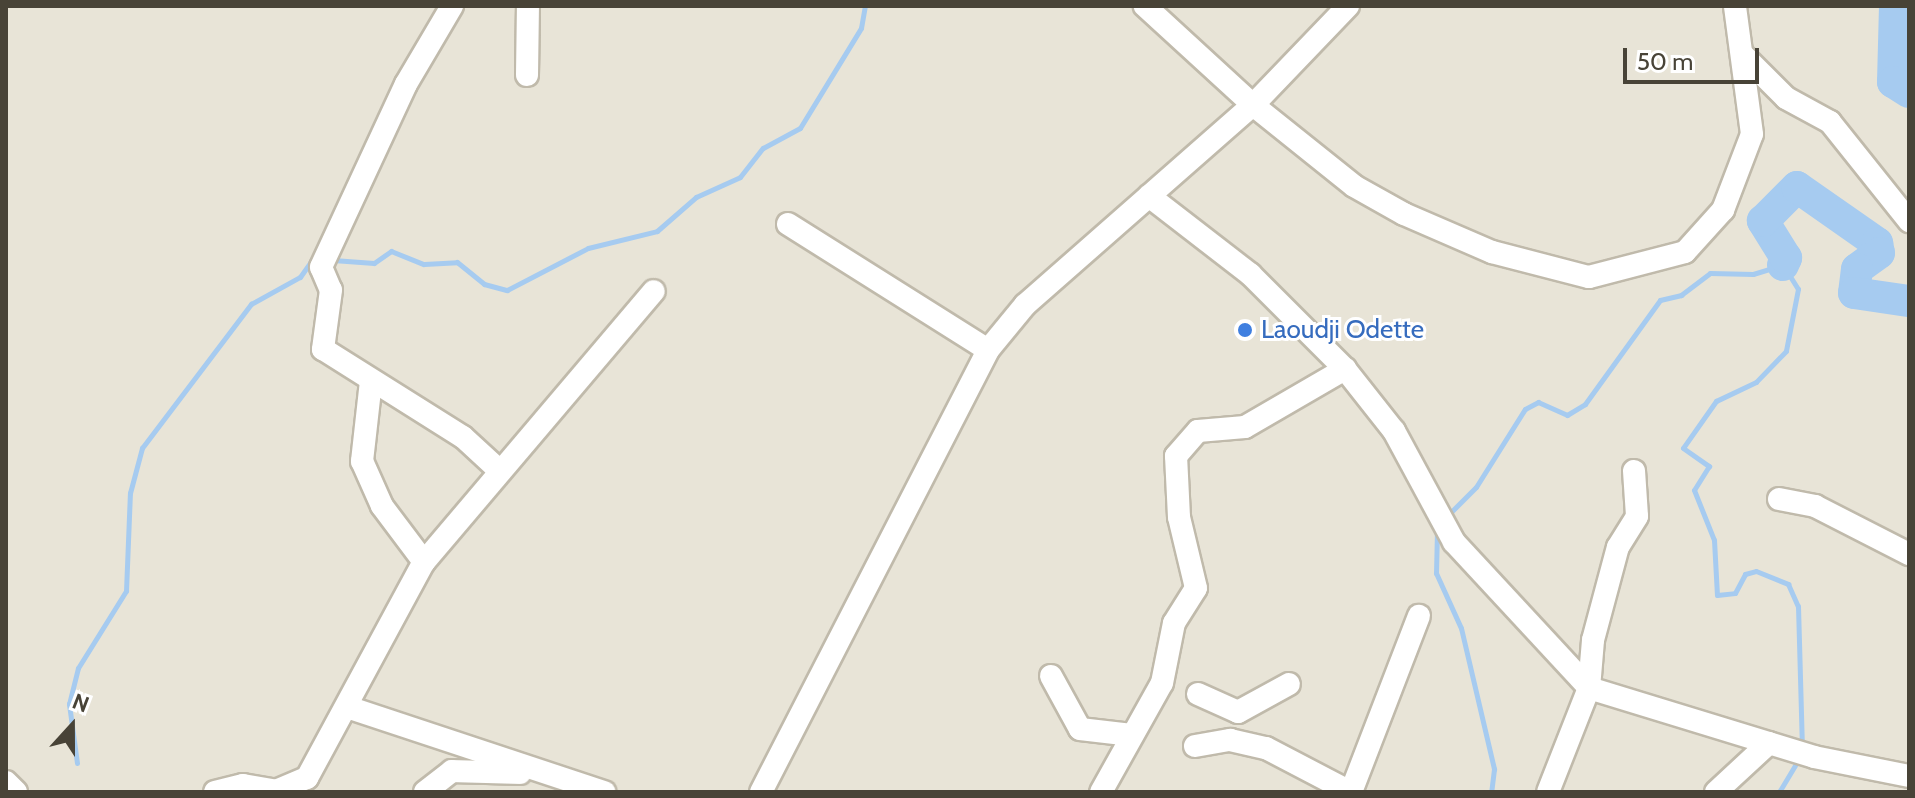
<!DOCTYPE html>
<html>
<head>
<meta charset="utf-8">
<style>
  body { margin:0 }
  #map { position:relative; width:1915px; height:798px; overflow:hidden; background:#f4f2e9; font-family:Cabin,sans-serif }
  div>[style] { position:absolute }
  .residential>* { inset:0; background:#e8e4d7 }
  .stream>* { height:5px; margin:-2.5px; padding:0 2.5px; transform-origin:2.5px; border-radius:2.5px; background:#a6cbf0 }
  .river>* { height:32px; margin:-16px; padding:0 16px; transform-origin:16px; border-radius:16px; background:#a6cbf0 }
  .roads { filter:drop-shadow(2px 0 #c0baab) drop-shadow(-2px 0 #c0baab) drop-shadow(0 2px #c0baab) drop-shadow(0 -2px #c0baab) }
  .minor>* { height:22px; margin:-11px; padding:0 11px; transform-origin:11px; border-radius:11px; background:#fff }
  .dots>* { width:22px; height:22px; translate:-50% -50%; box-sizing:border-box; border:4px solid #fff; border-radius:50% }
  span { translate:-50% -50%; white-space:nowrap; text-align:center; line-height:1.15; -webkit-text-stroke:6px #fff; paint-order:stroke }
  .shop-label { font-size:26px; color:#366cbe }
  .left { translate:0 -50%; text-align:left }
  .frame { position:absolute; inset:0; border:8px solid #484337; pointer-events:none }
  .north { position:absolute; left:32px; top:686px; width:80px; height:80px; -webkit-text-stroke:6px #fff; paint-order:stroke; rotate:21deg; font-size:22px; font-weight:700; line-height:32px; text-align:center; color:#484337 }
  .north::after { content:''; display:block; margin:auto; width:28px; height:36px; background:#484337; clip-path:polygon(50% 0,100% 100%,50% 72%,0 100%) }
  .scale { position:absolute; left:1623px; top:48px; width:136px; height:36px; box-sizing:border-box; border:4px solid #484337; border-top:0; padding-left:10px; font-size:24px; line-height:28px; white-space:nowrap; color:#484337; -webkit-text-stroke:6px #fff; paint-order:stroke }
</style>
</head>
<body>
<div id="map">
  <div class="residential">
    <div style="clip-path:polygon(6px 6px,1909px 6px,1909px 792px,6px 792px)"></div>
  </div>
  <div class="stream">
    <div style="left:333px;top:260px;width:41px;rotate:4.2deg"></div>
    <div style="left:374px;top:263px;width:21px;rotate:-35deg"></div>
    <div style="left:391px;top:251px;width:35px;rotate:22deg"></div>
    <div style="left:424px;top:264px;width:33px;rotate:-3deg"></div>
    <div style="left:457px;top:262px;width:35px;rotate:39deg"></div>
    <div style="left:484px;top:284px;width:24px;rotate:15deg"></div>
    <div style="left:507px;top:290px;width:91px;rotate:-27.4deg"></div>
    <div style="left:588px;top:248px;width:71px;rotate:-13.8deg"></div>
    <div style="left:657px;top:231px;width:52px;rotate:-41.1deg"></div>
    <div style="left:696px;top:197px;width:48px;rotate:-24.4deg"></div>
    <div style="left:740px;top:177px;width:37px;rotate:-52deg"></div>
    <div style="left:763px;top:148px;width:42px;rotate:-28.4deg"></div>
    <div style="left:800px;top:128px;width:117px;rotate:-58.6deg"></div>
    <div style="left:861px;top:28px;width:22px;rotate:-80deg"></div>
    <div style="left:1446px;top:517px;width:42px;rotate:-45deg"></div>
    <div style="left:1476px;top:487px;width:92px;rotate:-57.9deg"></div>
    <div style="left:1525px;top:409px;width:15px;rotate:-28deg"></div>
    <div style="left:1538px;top:402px;width:32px;rotate:24deg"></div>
    <div style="left:1567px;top:415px;width:21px;rotate:-31deg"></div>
    <div style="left:1585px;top:404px;width:128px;rotate:-54.2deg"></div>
    <div style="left:1660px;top:300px;width:22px;rotate:-13deg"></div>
    <div style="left:1681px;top:295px;width:36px;rotate:-37deg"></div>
    <div style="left:1710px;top:273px;width:43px;rotate:1.3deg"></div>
    <div style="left:1753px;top:274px;width:31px;rotate:-17deg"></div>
    <div style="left:1783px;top:265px;width:28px;rotate:58deg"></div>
    <div style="left:1798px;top:289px;width:63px;rotate:101deg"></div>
    <div style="left:1786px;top:351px;width:43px;rotate:134.1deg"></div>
    <div style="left:1756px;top:382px;width:44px;rotate:154.6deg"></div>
    <div style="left:1716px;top:401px;width:57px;rotate:125.1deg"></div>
    <div style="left:1683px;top:448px;width:32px;rotate:35deg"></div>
    <div style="left:1709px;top:466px;width:28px;rotate:122deg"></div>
    <div style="left:1694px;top:490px;width:54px;rotate:68.2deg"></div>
    <div style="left:1714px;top:540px;width:55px;rotate:86.9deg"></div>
    <div style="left:1717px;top:595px;width:18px;rotate:-6deg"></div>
    <div style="left:1735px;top:593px;width:21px;rotate:-62deg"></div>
    <div style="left:1745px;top:574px;width:11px;rotate:-15deg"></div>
    <div style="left:1756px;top:571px;width:35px;rotate:22deg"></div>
    <div style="left:1788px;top:584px;width:24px;rotate:66deg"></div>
    <div style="left:1798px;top:606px;width:141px;rotate:88.4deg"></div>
    <div style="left:1437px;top:530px;width:43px;rotate:91.3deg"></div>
    <div style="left:1436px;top:573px;width:60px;rotate:65.6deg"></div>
    <div style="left:1461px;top:628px;width:145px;rotate:76.8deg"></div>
    <div style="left:1494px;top:769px;width:23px;rotate:97deg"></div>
    <div style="left:77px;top:763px;width:60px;rotate:-97.7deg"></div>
    <div style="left:69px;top:704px;width:37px;rotate:-76deg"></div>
    <div style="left:78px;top:668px;width:91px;rotate:-58.1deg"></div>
    <div style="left:126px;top:591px;width:98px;rotate:-87.7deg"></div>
    <div style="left:130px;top:493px;width:47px;rotate:-75.1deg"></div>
    <div style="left:142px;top:448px;width:181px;rotate:-52.9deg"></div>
    <div style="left:251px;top:304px;width:56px;rotate:-28.9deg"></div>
    <div style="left:300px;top:277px;width:24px;rotate:-55deg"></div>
    <div style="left:1779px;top:792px;width:37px;rotate:-59deg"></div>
  </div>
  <div class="river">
    <div style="left:1895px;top:6px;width:76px;rotate:91.5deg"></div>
    <div style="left:1893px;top:82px;width:19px;rotate:32deg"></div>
    <div style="left:1783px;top:265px;width:8px;rotate:-67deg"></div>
    <div style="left:1786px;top:258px;width:44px;rotate:-121.9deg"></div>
    <div style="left:1763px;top:221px;width:48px;rotate:-45deg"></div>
    <div style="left:1797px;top:187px;width:98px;rotate:35deg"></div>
    <div style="left:1877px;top:243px;width:10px;rotate:79deg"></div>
    <div style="left:1879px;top:253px;width:27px;rotate:144deg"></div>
    <div style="left:1857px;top:269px;width:24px;rotate:97deg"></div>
    <div style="left:1854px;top:293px;width:56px;rotate:8.3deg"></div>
  </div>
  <div class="roads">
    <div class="minor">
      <div style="left:452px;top:6px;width:91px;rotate:120.5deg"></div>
      <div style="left:406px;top:84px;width:202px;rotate:114.9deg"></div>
      <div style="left:321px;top:267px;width:25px;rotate:67deg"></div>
      <div style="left:331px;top:290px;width:60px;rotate:97.7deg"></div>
      <div style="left:323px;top:349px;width:165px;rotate:32.2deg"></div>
      <div style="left:463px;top:437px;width:50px;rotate:42.6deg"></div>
      <div style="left:1348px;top:6px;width:137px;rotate:133.8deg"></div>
      <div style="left:1253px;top:105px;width:129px;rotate:38.7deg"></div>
      <div style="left:1354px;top:186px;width:57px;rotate:29.2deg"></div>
      <div style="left:1404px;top:214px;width:96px;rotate:23.4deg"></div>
      <div style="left:1492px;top:252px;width:100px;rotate:14.5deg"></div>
      <div style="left:1589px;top:277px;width:99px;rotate:-14.6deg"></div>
      <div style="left:1685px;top:252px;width:57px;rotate:-47.9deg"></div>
      <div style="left:1723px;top:210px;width:81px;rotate:-69.1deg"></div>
      <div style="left:1752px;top:134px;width:129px;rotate:-97.6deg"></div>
      <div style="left:1742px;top:54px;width:62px;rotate:45deg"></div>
      <div style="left:1786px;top:98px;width:50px;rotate:28.6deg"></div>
      <div style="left:1830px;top:122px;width:127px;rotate:51.4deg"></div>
      <div style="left:527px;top:75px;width:69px;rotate:-89.2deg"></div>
      <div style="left:1149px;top:196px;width:128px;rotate:37.7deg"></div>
      <div style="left:1250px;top:274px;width:134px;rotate:45deg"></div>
      <div style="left:1345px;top:369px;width:79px;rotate:51.7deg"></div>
      <div style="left:1394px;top:431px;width:126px;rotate:61.6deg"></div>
      <div style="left:1454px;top:542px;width:199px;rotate:47.2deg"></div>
      <div style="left:1589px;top:688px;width:235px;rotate:17deg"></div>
      <div style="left:1814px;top:757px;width:97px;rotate:11.3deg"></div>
      <div style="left:788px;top:224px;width:236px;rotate:32.2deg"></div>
      <div style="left:371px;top:381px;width:81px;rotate:96.4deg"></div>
      <div style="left:362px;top:461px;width:49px;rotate:66deg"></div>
      <div style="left:382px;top:506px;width:70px;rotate:53.1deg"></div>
      <div style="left:1779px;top:499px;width:37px;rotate:11deg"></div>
      <div style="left:1815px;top:506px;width:106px;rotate:27.1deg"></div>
      <div style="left:1051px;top:676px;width:60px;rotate:61.3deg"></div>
      <div style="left:1080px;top:729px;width:52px;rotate:6.6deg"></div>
      <div style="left:1198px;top:694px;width:44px;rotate:24.2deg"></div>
      <div style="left:1238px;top:712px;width:58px;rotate:-28.8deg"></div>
      <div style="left:350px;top:708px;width:268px;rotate:18.3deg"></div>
      <div style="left:1195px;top:746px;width:36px;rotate:-10deg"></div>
      <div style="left:1230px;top:740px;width:37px;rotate:13deg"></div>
      <div style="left:1266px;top:748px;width:95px;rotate:27.6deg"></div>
      <div style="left:6px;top:782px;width:14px;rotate:45deg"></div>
      <div style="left:215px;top:792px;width:29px;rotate:-14deg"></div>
      <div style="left:243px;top:785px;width:34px;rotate:10deg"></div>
      <div style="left:276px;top:791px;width:34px;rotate:-23deg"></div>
      <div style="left:307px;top:778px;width:246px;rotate:-61.6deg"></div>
      <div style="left:424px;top:562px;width:355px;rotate:-49.7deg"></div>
      <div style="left:425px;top:792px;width:34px;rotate:-38deg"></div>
      <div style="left:452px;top:771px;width:68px;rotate:1.7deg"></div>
      <div style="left:761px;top:792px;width:497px;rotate:-62.8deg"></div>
      <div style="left:988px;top:350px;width:58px;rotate:-50.6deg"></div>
      <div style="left:1025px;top:305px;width:303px;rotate:-41.3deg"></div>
      <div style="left:1253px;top:105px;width:147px;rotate:-137.5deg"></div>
      <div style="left:1101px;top:792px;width:125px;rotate:-60.8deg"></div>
      <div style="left:1162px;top:683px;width:61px;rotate:-78.7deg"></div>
      <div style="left:1174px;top:623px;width:41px;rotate:-57.8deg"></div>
      <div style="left:1196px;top:588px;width:73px;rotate:-103.5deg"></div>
      <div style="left:1179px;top:517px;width:61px;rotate:-92.8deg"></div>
      <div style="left:1176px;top:456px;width:33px;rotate:-49deg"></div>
      <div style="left:1198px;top:431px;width:47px;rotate:-4.9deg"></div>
      <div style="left:1245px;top:427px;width:116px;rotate:-30.1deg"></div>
      <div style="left:1351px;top:792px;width:189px;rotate:-68.9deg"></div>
      <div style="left:1548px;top:792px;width:112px;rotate:-68.5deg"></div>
      <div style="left:1589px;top:688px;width:48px;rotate:-85.2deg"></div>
      <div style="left:1593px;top:640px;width:96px;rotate:-75deg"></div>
      <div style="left:1618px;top:547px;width:36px;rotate:-58deg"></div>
      <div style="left:1637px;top:516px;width:45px;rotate:-93.8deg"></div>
      <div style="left:1716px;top:792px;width:72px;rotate:-42.8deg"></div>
    </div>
  </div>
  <div class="dots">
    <div style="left:1245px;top:330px;background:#3f7fe0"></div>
  </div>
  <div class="shop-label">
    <span class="left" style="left:1261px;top:330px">Laoudji Odette</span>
  </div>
  <div class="frame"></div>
  <div class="north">N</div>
  <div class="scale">50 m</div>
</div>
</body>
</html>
